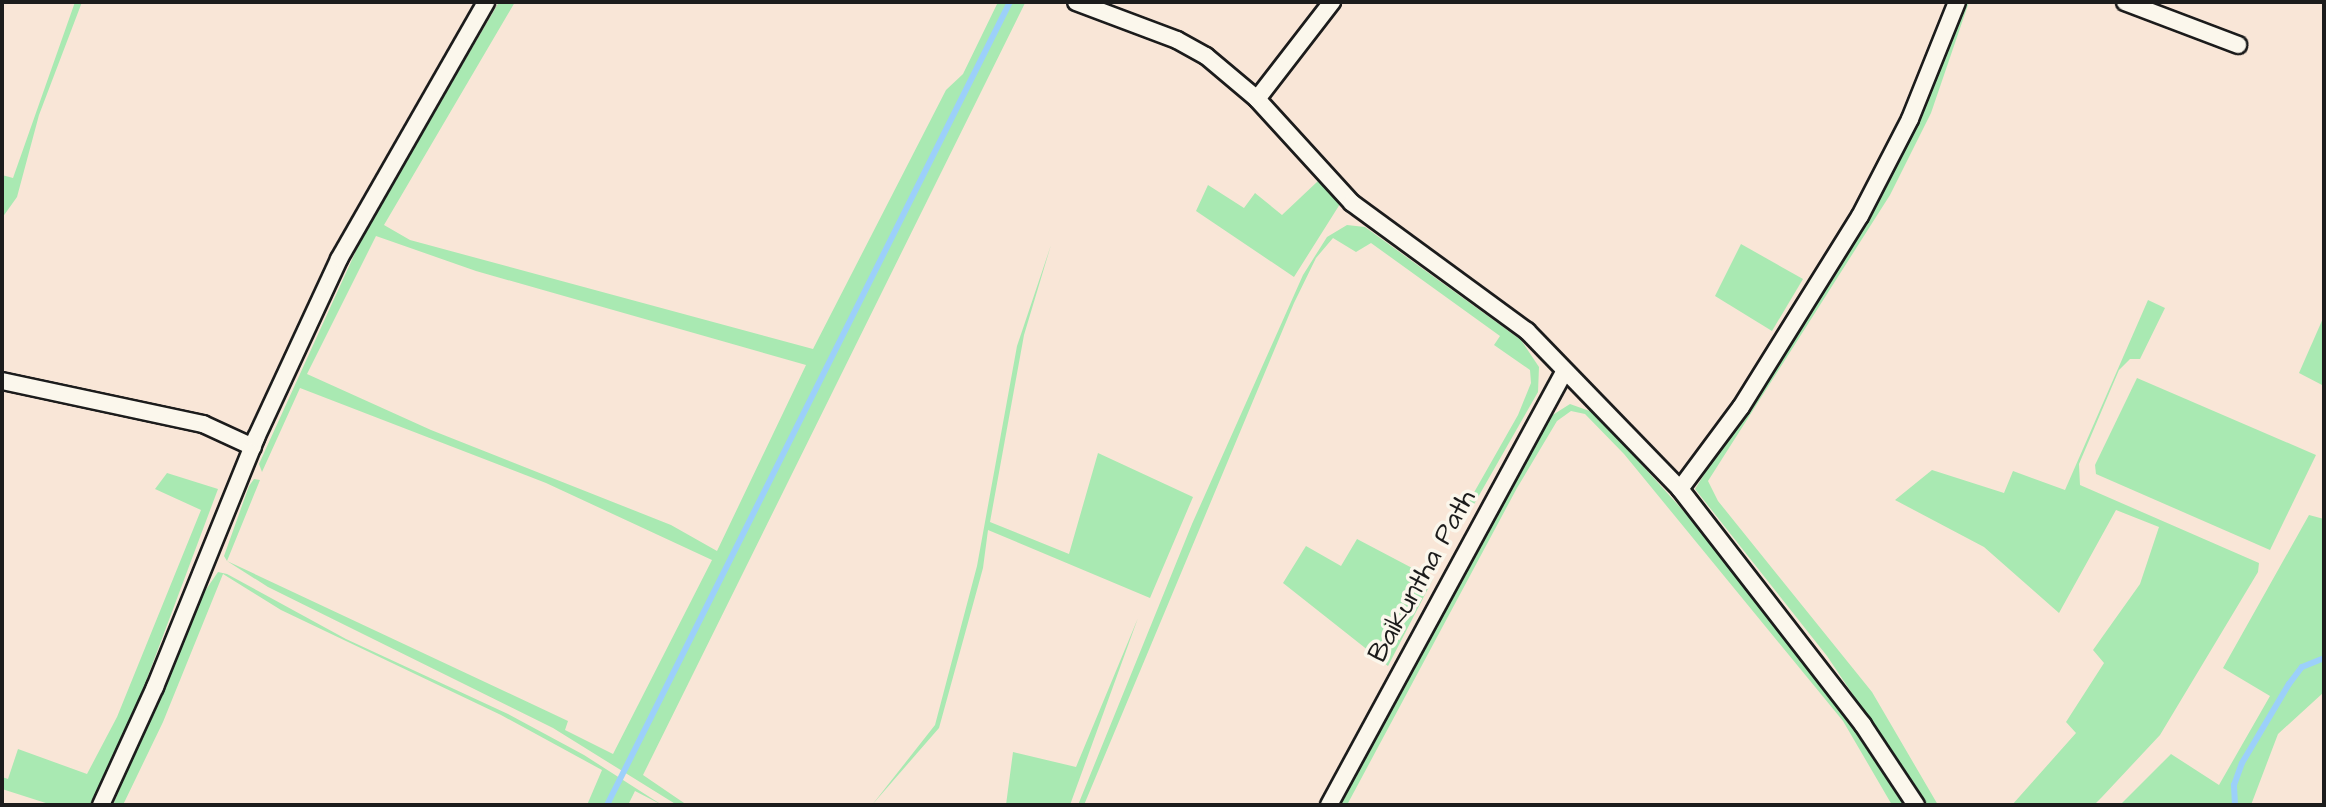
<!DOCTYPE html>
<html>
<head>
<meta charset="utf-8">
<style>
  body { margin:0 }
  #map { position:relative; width:2326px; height:807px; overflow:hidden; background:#f9e6d7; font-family:"Architects Daughter",sans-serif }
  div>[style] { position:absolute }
  .green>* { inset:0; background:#a9e9b2 }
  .stream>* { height:6px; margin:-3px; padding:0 3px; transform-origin:3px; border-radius:3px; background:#9cd0fa }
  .roads { filter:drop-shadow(2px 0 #1c1c1c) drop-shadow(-2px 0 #1c1c1c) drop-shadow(0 2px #1c1c1c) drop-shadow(0 -2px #1c1c1c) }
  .minor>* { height:16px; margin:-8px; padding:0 8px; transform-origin:8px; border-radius:8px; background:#fbf7ec }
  span { translate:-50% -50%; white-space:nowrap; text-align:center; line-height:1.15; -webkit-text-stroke:7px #fbf7ec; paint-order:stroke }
  .street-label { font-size:28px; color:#1c1c1c }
  .frame { position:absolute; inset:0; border:4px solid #1c1c1c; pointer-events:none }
</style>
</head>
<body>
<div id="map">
  <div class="green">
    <div style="clip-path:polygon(75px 2px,82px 2px,39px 115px,17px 197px,2px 218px,2px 175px,13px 178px)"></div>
    <div style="clip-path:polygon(evenodd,499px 2px,515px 2px,384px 225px,410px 240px,813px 349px,946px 90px,963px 74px,998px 2px,1025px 3px,643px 775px,687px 805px,677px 805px,553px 728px,268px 587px,227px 561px,224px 556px,249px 486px,254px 479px,260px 480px,227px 561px,568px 721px,565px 730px,613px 754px,712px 560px,546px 483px,300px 388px,262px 472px,259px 464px,365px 231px,499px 2px,376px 236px,476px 271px,806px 365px,717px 551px,671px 525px,431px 430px,307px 374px,376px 236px)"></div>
    <div style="clip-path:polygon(1963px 2px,1969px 2px,1931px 113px,1890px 195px,1708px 481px,1718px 501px,1872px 692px,1938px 805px,1927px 805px,1827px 656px,1695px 489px,1884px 190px,1917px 121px)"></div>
    <div style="clip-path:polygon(1318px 181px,1340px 204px,1294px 277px,1196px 211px,1208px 185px,1244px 208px,1255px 193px,1282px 215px)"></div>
    <div style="clip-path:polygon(1347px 225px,1365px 227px,1521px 340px,1539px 367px,1538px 392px,1473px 506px,1468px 503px,1518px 415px,1531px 383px,1530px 370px,1494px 345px,1500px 336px,1371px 243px,1356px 252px,1333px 238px,1316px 258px,1294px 303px,1084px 805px,1078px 805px,1192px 524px,1303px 275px,1327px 237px)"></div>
    <div style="clip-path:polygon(1741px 244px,1803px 279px,1772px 331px,1715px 296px)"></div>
    <div style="clip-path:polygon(1051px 245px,1024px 335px,990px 522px,1069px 554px,1098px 453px,1193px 497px,1150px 598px,988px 530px,983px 568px,939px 728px,872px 805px,935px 725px,977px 566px,1017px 346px)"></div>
    <div style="clip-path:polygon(2148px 300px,2165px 308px,2140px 359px,2130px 359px,2119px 370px,2079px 464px,2080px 485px,2259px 563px,2258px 572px,2160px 735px,2102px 797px,2094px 805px,2012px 805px,2076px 733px,2066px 722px,2104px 663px,2093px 650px,2140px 584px,2159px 527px,2116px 510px,2059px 613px,1984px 547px,1895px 500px,1932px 470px,2004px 493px,2013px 471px,2065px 490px)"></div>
    <div style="clip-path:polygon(2324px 316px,2324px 386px,2299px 373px)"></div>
    <div style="clip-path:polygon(2137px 378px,2316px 455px,2270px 550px,2096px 474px,2095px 465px)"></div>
    <div style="clip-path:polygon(1570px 404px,1595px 413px,1707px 537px,1853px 723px,1905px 805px,1892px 805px,1843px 721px,1624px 454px,1585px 414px,1571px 411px,1557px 421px,1517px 488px,1347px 805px,1340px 805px,1531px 443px,1551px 416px)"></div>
    <div style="clip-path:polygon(167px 473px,218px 489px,142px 692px,91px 805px,52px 805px,2px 789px,2px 777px,8px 779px,18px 749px,87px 774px,117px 717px,201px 510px,155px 489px)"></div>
    <div style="clip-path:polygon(2309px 515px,2324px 519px,2324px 692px,2278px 734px,2251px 805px,2120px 805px,2171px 754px,2219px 785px,2270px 696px,2223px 668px)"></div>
    <div style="clip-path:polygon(1357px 539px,1433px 579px,1388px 666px,1283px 583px,1306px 546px,1341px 566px)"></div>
    <div style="clip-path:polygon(218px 572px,227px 574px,346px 639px,508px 714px,584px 755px,662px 805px,635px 791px,628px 805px,587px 805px,602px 770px,501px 715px,281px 610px,223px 574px,163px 722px,123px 805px,113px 805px,196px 604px)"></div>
    <div style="clip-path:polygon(1138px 618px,1070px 805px,1006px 805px,1013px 752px,1076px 767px)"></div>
  </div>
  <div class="stream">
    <div style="left:607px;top:805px;width:898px;rotate:-63.35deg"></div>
    <div style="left:2235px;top:805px;width:20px;rotate:-93deg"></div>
    <div style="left:2234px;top:785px;width:23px;rotate:-70deg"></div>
    <div style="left:2242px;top:763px;width:92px;rotate:-59.3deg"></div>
    <div style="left:2289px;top:684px;width:21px;rotate:-53deg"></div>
    <div style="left:2302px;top:667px;width:24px;rotate:-22deg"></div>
  </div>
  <div class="roads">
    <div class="minor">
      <div style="left:1076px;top:2px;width:108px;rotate:20.6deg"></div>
      <div style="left:1177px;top:40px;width:33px;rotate:29deg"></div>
      <div style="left:1206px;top:56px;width:67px;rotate:40.1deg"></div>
      <div style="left:1257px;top:99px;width:141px;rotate:47.6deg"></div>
      <div style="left:1352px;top:203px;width:217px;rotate:36.2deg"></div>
      <div style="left:1527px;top:331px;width:220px;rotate:45.9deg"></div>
      <div style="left:1680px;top:489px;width:299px;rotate:52.2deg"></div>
      <div style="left:1863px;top:725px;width:96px;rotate:56.5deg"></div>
      <div style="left:2125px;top:2px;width:121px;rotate:20.8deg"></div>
      <div style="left:1257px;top:99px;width:123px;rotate:-52.3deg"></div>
      <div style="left:2px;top:381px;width:206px;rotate:12.1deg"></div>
      <div style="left:203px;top:424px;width:55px;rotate:24.7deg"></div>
      <div style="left:1680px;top:489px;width:102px;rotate:-53.4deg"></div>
      <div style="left:1741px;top:407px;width:225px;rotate:-58.1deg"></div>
      <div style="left:1860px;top:216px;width:109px;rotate:-62.7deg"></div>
      <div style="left:1910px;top:119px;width:126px;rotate:-68.1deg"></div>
      <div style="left:101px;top:805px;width:130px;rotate:-65.4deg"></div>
      <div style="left:155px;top:687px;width:269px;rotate:-67.9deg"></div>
      <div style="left:256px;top:438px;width:197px;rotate:-65.1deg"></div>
      <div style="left:339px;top:259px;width:296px;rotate:-60.2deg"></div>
      <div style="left:1329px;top:805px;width:492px;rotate:-61.5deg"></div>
    </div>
  </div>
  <div class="street-label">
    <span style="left:1422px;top:576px;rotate:-61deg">Baikuntha Path</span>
  </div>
  <div class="frame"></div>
</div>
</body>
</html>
